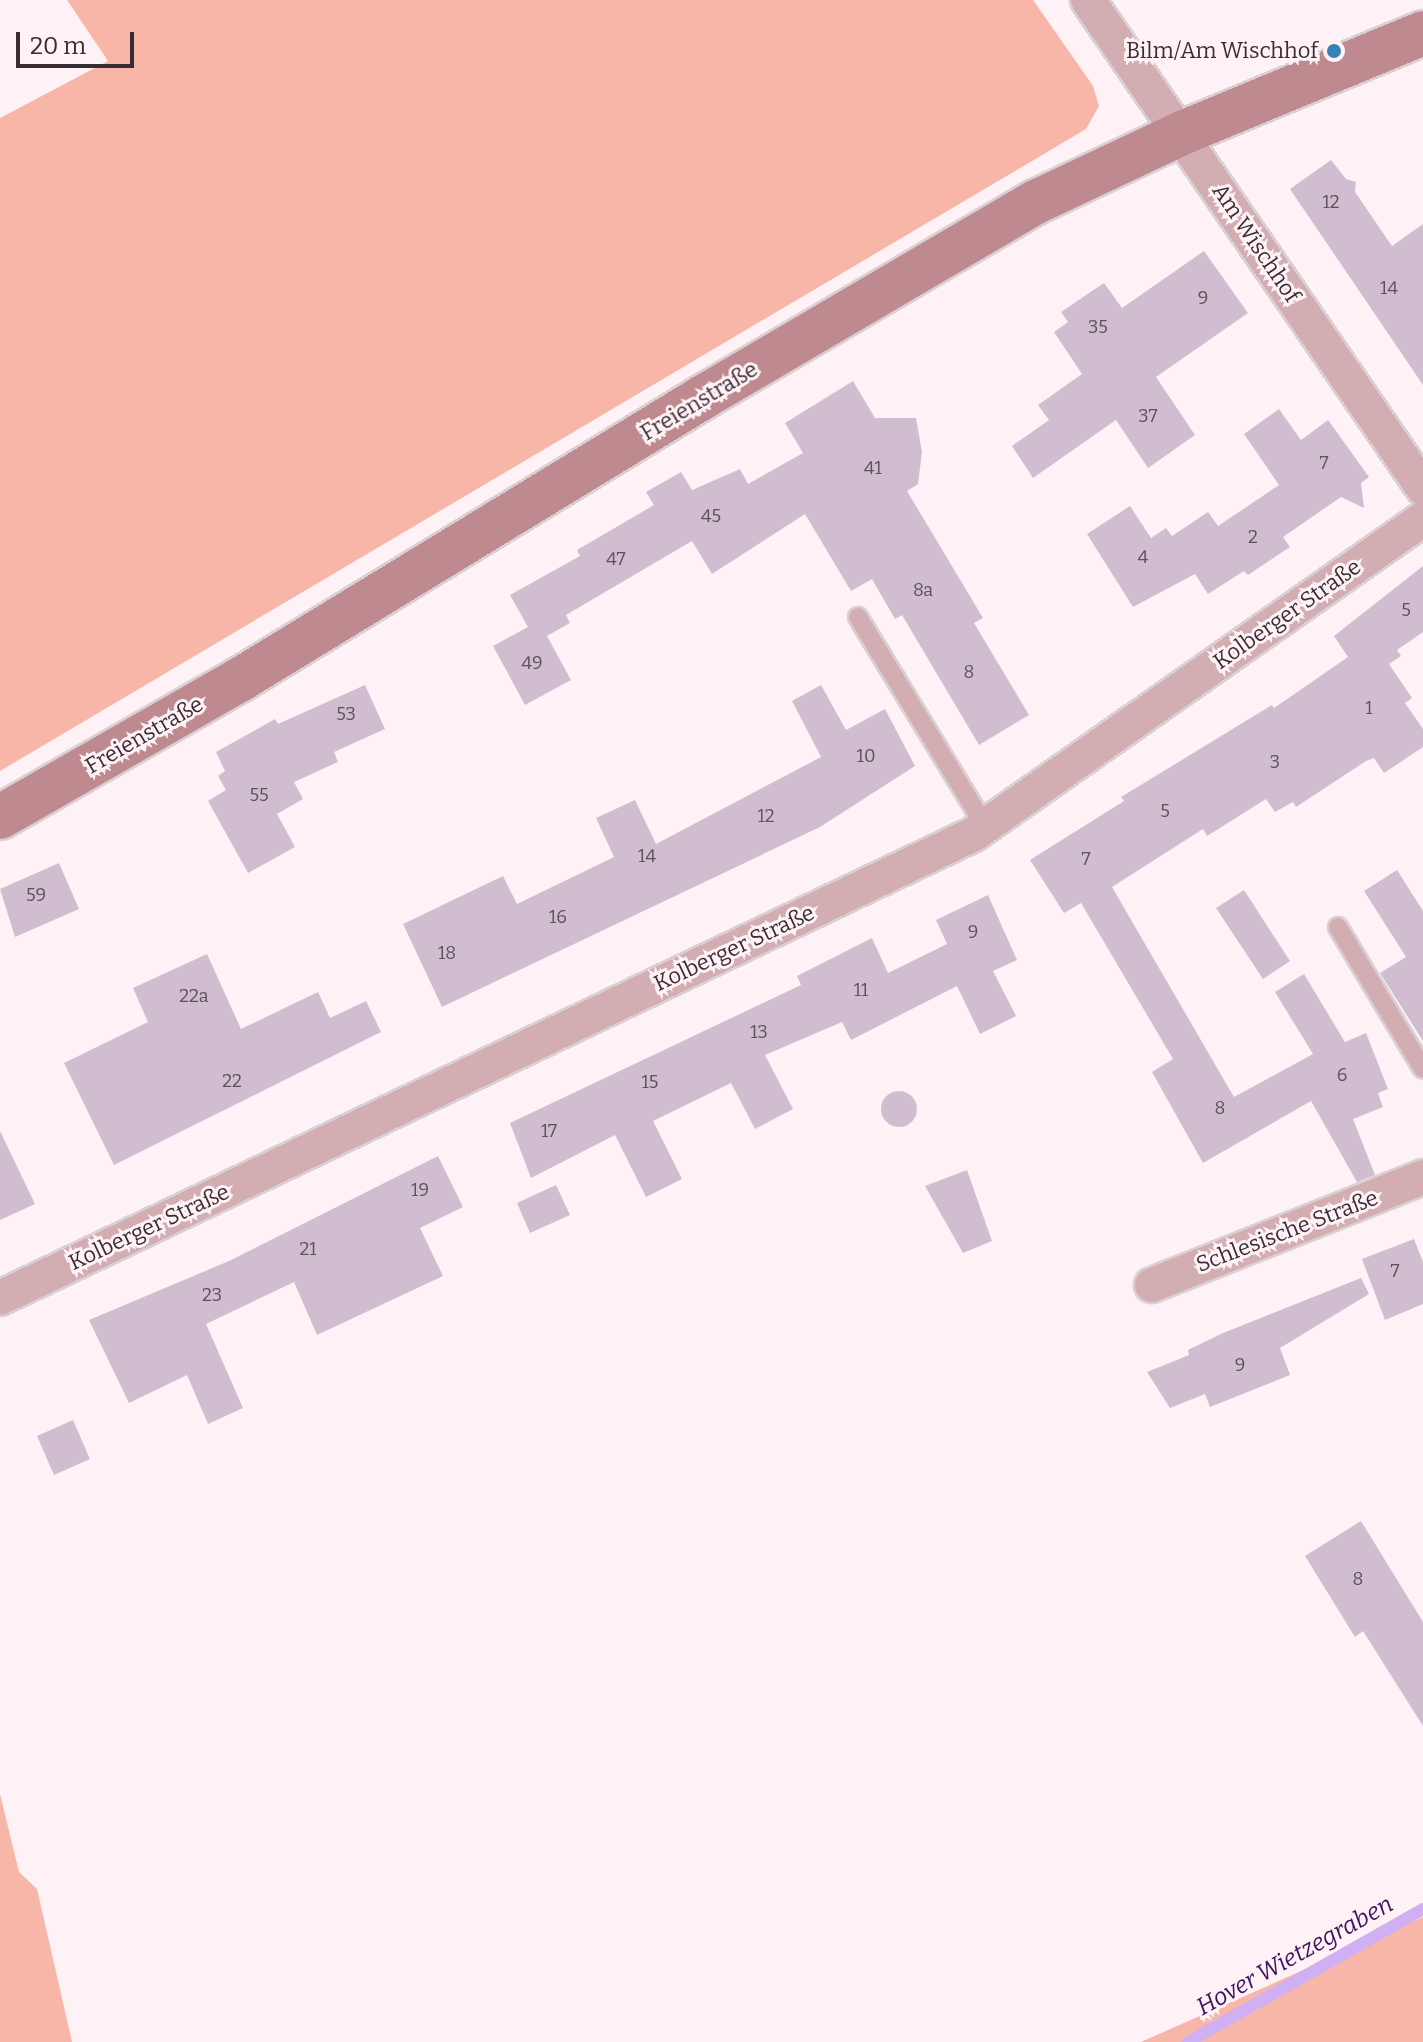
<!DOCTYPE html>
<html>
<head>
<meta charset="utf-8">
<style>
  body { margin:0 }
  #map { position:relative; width:1423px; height:2042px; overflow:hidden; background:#fef2f7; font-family:Bitter,serif }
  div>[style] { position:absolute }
  .green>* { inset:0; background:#f7b6a8 }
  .stream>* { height:12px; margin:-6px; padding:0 6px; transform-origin:6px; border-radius:6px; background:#d0b0f2 }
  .building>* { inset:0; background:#d1bdd0 }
  .round { border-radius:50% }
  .roads { filter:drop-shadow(2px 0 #dacfd4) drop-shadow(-2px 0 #dacfd4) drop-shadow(0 2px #dacfd4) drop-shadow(0 -2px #dacfd4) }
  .lane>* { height:18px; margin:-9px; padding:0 9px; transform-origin:9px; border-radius:9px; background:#d2adb1 }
  .street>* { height:34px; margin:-17px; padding:0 17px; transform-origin:17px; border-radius:17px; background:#d2adb1 }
  .secondary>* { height:44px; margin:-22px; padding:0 22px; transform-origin:22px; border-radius:22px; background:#be898f }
  .dots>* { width:22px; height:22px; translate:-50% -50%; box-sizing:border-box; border:4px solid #fef2f7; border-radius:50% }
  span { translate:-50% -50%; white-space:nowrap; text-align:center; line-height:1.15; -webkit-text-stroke:6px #fef2f7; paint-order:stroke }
  .number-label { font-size:18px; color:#5e515a }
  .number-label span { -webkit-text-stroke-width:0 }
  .poi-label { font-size:22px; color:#372d32 }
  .right { translate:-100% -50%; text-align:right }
  .street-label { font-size:22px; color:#372d32 }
  .water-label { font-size:24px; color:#3e135f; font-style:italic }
  .scale { position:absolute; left:16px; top:32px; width:118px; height:36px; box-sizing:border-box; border:4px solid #372d32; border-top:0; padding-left:10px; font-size:24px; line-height:28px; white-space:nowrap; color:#372d32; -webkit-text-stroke:6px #fef2f7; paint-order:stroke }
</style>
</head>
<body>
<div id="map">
  <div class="green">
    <div style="clip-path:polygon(67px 0,1033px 0,1093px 86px,1099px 106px,1086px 129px,0 771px,0 118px,108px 61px)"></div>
    <div style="clip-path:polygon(0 1794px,19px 1872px,37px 1889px,72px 2042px,0 2042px)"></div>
    <div style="clip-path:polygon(1423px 1917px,1423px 2042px,1141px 2042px)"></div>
  </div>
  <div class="stream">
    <div style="left:1188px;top:2042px;width:270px;rotate:-29.5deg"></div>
  </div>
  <div class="building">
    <div style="clip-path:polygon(1331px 160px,1346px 179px,1356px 182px,1355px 192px,1392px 246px,1423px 224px,1423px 385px,1290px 189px)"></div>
    <div style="clip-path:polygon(1204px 251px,1248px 313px,1156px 377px,1195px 435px,1148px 468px,1116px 420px,1033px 478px,1012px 446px,1049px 420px,1038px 405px,1082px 374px,1054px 332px,1068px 322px,1061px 312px,1104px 283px,1122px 308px)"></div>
    <div style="clip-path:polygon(853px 381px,875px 418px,916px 418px,922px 452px,918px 484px,907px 491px,983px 618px,974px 623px,1029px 715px,979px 745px,902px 615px,895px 619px,872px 579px,851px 591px,805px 514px,712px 574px,692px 541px,566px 615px,570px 623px,547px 636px,571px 680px,525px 705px,493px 646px,528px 627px,510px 595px,580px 556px,577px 550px,654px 505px,646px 492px,681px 472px,692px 490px,740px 469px,748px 484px,803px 453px,785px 423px)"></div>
    <div style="clip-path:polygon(1279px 409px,1301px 440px,1328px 420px,1369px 477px,1361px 483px,1364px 508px,1341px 497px,1283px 537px,1290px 547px,1248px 575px,1244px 571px,1208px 594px,1195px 574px,1133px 607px,1087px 534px,1130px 506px,1151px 538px,1166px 528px,1172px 536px,1208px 512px,1218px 526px,1279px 485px,1244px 434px)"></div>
    <div style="clip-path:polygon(1423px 566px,1423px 632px,1397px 650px,1401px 656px,1389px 664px,1412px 698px,1405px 703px,1423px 729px,1423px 747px,1384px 773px,1374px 758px,1366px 761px,1296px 807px,1293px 802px,1275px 812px,1266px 799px,1207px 836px,1203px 829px,1112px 887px,1234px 1097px,1313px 1054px,1275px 992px,1304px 974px,1345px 1042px,1366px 1033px,1388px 1089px,1378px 1093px,1383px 1107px,1353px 1119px,1375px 1175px,1357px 1182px,1311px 1101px,1203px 1163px,1152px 1072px,1173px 1059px,1081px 903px,1064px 913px,1030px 860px,1124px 801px,1121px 797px,1272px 705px,1274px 708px,1348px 657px,1334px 636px)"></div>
    <div style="clip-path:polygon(365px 685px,385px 729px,334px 752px,338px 762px,294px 782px,303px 799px,277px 814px,295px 847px,248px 873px,208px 801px,226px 790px,218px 776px,225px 771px,216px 752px,275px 719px,278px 724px)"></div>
    <div style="clip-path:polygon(821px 685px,846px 730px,885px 709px,915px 766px,820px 827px,442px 1007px,403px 924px,503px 876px,517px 904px,614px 857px,596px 818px,635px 800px,656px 844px,821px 757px,792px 701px)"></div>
    <div style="clip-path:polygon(59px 863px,79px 909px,15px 937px,0 889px)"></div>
    <div style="clip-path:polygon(1397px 870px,1423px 911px,1423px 1041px,1380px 973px,1406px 957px,1364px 891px)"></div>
    <div style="clip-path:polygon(1244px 890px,1290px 961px,1263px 979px,1216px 908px)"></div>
    <div style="clip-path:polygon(988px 895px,1017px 960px,993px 971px,1016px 1016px,980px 1034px,957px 986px,851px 1040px,842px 1022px,765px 1055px,793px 1109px,755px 1129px,731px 1083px,653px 1121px,682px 1179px,646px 1197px,615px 1135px,531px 1178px,510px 1123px,801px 985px,797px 976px,872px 938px,888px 973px,947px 944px,936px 920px)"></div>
    <div style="clip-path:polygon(207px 954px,241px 1029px,318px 992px,330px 1018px,366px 1001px,381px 1032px,114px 1165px,64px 1063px,148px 1022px,133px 988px)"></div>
    <div class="round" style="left:881px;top:1091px;width:36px;height:36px"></div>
    <div style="clip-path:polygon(0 1131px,35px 1204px,0 1220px)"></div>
    <div style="clip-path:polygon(438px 1156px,463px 1207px,420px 1228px,443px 1276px,317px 1335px,294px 1282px,206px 1324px,243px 1408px,208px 1424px,187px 1375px,129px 1403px,89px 1320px,229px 1261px)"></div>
    <div style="clip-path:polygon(967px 1170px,992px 1241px,963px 1253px,925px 1186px)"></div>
    <div style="clip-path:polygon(556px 1185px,570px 1215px,530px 1233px,517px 1203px)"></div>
    <div style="clip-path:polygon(1414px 1239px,1423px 1262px,1423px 1304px,1385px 1320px,1362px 1259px)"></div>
    <div style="clip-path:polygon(1361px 1278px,1369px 1294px,1280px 1348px,1290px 1375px,1210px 1407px,1205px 1394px,1170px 1408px,1147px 1372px,1189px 1355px,1188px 1350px,1223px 1333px)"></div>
    <div style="clip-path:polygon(73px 1420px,90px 1459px,54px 1475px,37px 1436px)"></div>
    <div style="clip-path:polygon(1361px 1521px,1423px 1622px,1423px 1726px,1363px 1631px,1355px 1637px,1305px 1556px)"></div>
  </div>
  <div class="roads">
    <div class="lane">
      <div style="left:858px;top:617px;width:245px;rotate:58.7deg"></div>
      <div style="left:1338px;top:927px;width:165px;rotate:59.1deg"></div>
    </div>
    <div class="street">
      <div style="left:1088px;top:0;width:592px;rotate:55.53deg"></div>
      <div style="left:1152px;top:1285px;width:292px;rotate:-21.7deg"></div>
      <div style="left:0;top:1298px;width:1079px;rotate:-25.47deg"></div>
      <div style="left:974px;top:834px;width:548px;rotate:-35.05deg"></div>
    </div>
    <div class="secondary">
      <div style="left:0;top:817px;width:278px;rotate:-29.8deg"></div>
      <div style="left:241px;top:679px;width:543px;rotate:-31.38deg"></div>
      <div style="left:705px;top:396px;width:384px;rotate:-30.4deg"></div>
      <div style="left:1036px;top:202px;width:161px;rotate:-25.3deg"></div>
      <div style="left:1182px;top:133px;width:261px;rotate:-22.5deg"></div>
    </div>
  </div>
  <div class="dots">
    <div style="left:1334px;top:51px;background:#3682b5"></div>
  </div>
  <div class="number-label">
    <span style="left:1331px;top:202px">12</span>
    <span style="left:1389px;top:288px">14</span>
    <span style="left:1203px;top:298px">9</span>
    <span style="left:1098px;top:327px">35</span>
    <span style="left:1148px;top:416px">37</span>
    <span style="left:1324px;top:463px">7</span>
    <span style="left:873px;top:468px">41</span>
    <span style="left:711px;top:516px">45</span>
    <span style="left:1253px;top:537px">2</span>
    <span style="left:1143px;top:557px">4</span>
    <span style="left:616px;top:559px">47</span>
    <span style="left:923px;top:590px">8a</span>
    <span style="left:1406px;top:610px">5</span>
    <span style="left:532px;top:663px">49</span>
    <span style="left:969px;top:672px">8</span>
    <span style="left:1369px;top:708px">1</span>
    <span style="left:346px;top:714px">53</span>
    <span style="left:866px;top:756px">10</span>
    <span style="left:1275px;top:762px">3</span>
    <span style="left:259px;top:795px">55</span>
    <span style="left:1165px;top:811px">5</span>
    <span style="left:766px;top:816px">12</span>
    <span style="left:647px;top:856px">14</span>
    <span style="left:1086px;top:859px">7</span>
    <span style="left:36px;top:895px">59</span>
    <span style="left:558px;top:917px">16</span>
    <span style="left:973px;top:932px">9</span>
    <span style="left:447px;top:953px">18</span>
    <span style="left:861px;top:990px">11</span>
    <span style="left:194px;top:996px">22a</span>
    <span style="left:759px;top:1032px">13</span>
    <span style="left:1342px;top:1075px">6</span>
    <span style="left:232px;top:1081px">22</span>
    <span style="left:650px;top:1082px">15</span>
    <span style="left:1220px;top:1108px">8</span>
    <span style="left:549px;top:1131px">17</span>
    <span style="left:420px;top:1190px">19</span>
    <span style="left:308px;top:1249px">21</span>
    <span style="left:1395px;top:1271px">7</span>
    <span style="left:212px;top:1295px">23</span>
    <span style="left:1240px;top:1365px">9</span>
    <span style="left:1358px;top:1579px">8</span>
  </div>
  <div class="poi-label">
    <span class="right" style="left:1318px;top:51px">Bilm/Am Wischhof</span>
  </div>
  <div class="street-label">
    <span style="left:1256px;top:243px;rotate:56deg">Am Wischhof</span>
    <span style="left:699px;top:401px;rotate:-31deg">Freienstraße</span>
    <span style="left:1287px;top:614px;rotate:-35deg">Kolberger Straße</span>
    <span style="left:144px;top:735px;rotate:-30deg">Freienstraße</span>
    <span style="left:734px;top:948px;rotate:-25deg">Kolberger Straße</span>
    <span style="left:149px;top:1227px;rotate:-25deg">Kolberger Straße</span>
    <span style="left:1287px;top:1231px;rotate:-21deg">Schlesische Straße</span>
  </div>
  <div class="water-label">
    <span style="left:1295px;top:1956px;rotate:-29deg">Hover Wietzegraben</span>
  </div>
  <div class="scale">20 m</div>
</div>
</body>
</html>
